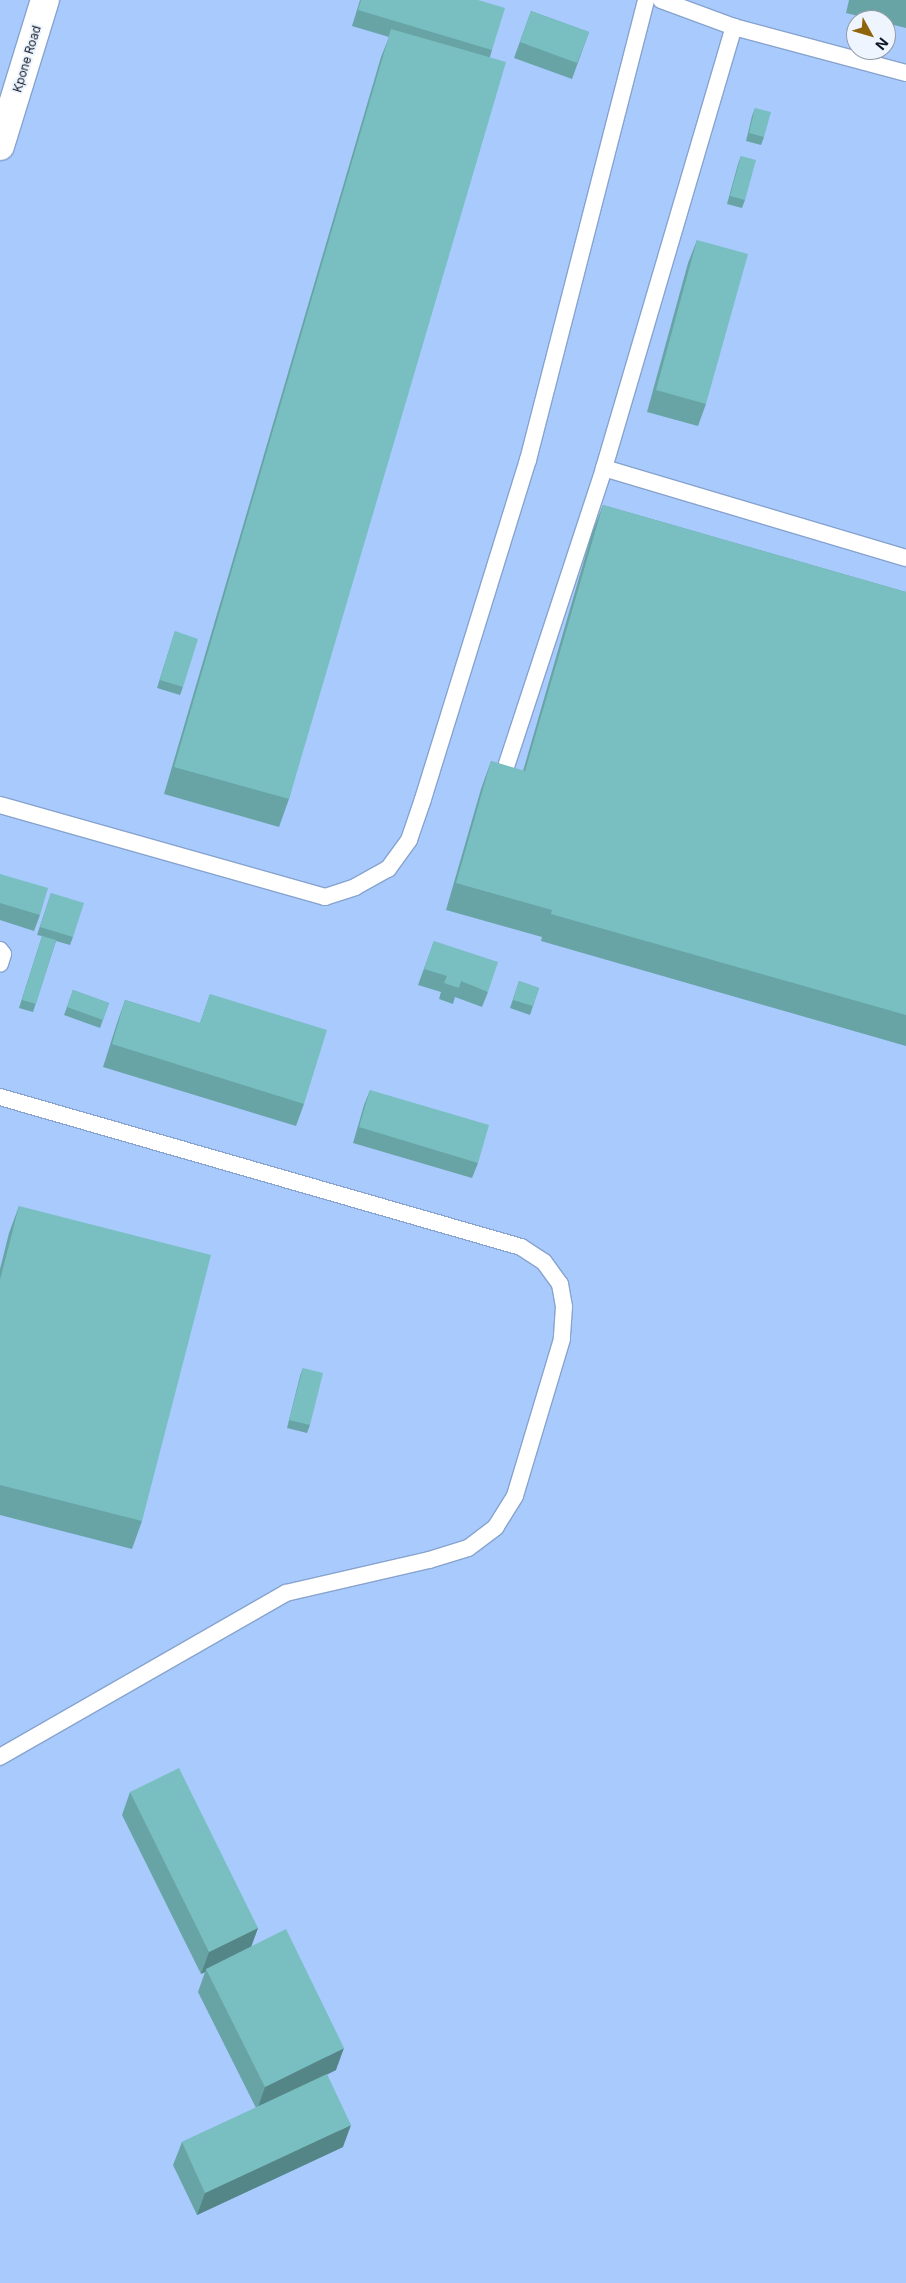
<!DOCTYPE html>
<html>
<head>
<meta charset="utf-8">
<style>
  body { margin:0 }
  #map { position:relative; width:906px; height:2283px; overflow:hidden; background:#bdd5f9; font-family:Inter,sans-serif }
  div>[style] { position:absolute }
  .built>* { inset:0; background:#a8cafd }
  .roads { filter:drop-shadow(1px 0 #87a3ce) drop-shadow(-1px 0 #87a3ce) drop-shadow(0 1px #87a3ce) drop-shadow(0 -1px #87a3ce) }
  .service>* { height:16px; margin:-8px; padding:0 8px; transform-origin:8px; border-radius:8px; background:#fff }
  .secondary>* { height:28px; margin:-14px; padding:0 14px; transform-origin:14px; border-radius:14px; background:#fff }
  .wall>* { inset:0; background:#68a4a6 }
  .shaded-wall>* { inset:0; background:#558687 }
  .building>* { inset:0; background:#79bfc1 }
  span { translate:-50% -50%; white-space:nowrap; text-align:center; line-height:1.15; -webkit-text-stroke:4px #eef5fe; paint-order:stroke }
  .street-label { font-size:12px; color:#0d1727 }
  .north { position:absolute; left:846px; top:10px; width:50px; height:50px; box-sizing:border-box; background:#eef5fe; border:1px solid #949ca8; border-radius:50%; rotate:129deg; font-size:14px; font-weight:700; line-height:20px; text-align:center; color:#0d1727 }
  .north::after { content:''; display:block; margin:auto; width:18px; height:22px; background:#8f640a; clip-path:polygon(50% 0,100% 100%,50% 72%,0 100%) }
</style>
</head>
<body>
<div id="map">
  <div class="built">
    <div style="clip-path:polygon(evenodd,0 0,906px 0,906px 2283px,0 2283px,0 0,856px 20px,886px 20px,886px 50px,856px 50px,856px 20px)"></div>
  </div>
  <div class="roads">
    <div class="service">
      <div style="left:661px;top:0;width:78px;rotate:20.3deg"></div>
      <div style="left:734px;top:27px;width:178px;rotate:15deg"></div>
      <div style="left:604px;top:468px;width:315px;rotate:16.6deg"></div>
      <div style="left:502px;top:779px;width:327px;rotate:-71.8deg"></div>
      <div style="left:604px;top:468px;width:460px;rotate:-73.6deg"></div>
      <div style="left:0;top:805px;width:338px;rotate:15.8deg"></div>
      <div style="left:325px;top:897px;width:32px;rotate:-18deg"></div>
      <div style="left:355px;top:887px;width:38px;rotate:-29deg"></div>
      <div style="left:388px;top:869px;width:36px;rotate:-54deg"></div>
      <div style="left:409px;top:840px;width:43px;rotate:-71.1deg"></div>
      <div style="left:423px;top:799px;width:355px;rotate:-72.8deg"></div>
      <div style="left:528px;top:460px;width:475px;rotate:-75.6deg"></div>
      <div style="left:0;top:950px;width:5px;rotate:53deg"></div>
      <div style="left:3px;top:954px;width:10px;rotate:107deg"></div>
      <div style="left:0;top:1097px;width:542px;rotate:16.06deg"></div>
      <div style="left:521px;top:1247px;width:27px;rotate:33deg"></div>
      <div style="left:544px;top:1262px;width:27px;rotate:54deg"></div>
      <div style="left:560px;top:1284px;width:23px;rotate:80deg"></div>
      <div style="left:564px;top:1307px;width:32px;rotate:94deg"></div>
      <div style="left:562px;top:1339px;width:164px;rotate:106.7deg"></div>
      <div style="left:515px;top:1496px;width:36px;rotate:122deg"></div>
      <div style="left:496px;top:1527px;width:35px;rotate:143deg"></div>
      <div style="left:468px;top:1548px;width:41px;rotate:162.9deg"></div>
      <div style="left:429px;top:1560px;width:147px;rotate:167deg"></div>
      <div style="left:286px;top:1593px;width:330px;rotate:150.2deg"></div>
    </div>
    <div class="secondary">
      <div style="left:0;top:146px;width:153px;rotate:-72.9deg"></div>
    </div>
  </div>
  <div class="wall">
    <div style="clip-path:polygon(360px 0,478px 0,492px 50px,490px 57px,289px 799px,279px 827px,164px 794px,381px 57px,389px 37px,352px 26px)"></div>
    <div style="clip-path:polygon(849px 0,906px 0,906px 28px,886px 23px,886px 20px,875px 20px,846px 13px)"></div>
    <div style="clip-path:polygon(531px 11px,589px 32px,572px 79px,514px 58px)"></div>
    <div style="clip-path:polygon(755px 108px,764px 137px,761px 145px,746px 141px,752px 116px)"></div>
    <div style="clip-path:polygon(741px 156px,745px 200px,742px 208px,727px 204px,738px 164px)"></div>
    <div style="clip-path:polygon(697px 240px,706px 404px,698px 426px,647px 412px,688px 263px)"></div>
    <div style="clip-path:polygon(603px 505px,906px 592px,906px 1046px,541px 941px,542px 937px,446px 910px,481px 789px,491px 761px,523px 771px,592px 533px)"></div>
    <div style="clip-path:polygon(175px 631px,183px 687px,180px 695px,157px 688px)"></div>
    <div style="clip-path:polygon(0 874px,40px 915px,34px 931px,0 920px)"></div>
    <div style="clip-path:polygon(51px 893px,73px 937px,70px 945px,56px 941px,33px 1012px,19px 1008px,42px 936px,37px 935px)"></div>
    <div style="clip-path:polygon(434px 941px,488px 992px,482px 1007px,455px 997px,453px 1004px,439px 999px,441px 992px,418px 985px)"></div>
    <div style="clip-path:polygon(519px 981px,539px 988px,530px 1015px,510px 1008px)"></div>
    <div style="clip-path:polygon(73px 990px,109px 1003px,100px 1028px,64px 1015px)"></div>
    <div style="clip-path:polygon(210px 994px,304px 1104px,296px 1126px,103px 1067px,117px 1023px,125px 1000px,200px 1023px)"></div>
    <div style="clip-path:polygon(370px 1090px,478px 1163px,472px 1178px,353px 1143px,364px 1105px)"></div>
    <div style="clip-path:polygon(19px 1206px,142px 1521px,132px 1549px,0 1515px,0 1269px,9px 1233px)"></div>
    <div style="clip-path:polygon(303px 1368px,310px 1425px,307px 1433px,287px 1428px,300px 1376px)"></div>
    <div style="clip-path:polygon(130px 1792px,258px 1928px,251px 1946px,336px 2070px,327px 2074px,343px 2147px,197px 2215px,173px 2165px,182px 2142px,256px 2108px,198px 1992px,205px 1972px,201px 1974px,122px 1815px)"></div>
  </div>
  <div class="shaded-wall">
    <div style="clip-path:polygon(258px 1928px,250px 1950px,206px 1969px,205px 1972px,201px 1974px,209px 1952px)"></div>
    <div style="clip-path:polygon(344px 2048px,336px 2070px,257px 2110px,265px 2087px)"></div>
    <div style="clip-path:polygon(351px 2125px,343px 2147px,197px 2215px,205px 2193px)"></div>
  </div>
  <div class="building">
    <div style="clip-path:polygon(361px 0,478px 0,505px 8px,492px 50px,358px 10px)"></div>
    <div style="clip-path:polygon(531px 11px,589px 32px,577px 63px,520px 42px)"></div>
    <div style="clip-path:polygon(391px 29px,506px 62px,289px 799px,174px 767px)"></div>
    <div style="clip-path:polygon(755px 108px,771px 112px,764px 137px,749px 133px)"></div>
    <div style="clip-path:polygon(741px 156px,756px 160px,745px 200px,730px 196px)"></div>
    <div style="clip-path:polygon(697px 240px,748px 254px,706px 404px,656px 390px)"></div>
    <div style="clip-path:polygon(603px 505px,906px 592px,906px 1015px,551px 914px,552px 910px,456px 883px,491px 761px,525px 771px)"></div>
    <div style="clip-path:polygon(175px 631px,198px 639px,183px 687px,160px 680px)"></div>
    <div style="clip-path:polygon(0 874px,48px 888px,40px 915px,0 903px)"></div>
    <div style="clip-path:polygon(51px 893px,84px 903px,73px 937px,40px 927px)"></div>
    <div style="clip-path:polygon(42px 936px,56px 940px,36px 1004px,22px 1000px)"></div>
    <div style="clip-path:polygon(434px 941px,498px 962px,488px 992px,461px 981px,459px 988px,444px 983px,447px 976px,424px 969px)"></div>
    <div style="clip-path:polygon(519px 981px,539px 988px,533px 1006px,513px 1000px)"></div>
    <div style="clip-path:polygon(73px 990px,109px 1003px,103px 1020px,67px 1007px)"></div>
    <div style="clip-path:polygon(210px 994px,327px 1030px,304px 1104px,112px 1044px,125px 1000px,200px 1023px)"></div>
    <div style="clip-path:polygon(370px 1090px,489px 1125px,478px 1163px,359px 1127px)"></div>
    <div style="clip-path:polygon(19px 1206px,211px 1255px,142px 1521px,0 1485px,0 1280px)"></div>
    <div style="clip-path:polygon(303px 1368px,323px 1373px,310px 1425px,289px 1420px)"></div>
    <div style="clip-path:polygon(179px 1768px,258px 1928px,209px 1952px,130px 1792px)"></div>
    <div style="clip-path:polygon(286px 1929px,344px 2048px,265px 2087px,206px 1969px)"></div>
    <div style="clip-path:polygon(327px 2074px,351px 2125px,205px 2193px,182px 2142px)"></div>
  </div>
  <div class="street-label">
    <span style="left:27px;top:59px;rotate:-73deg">Kpone Road</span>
  </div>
  <div class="north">N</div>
</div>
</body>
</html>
